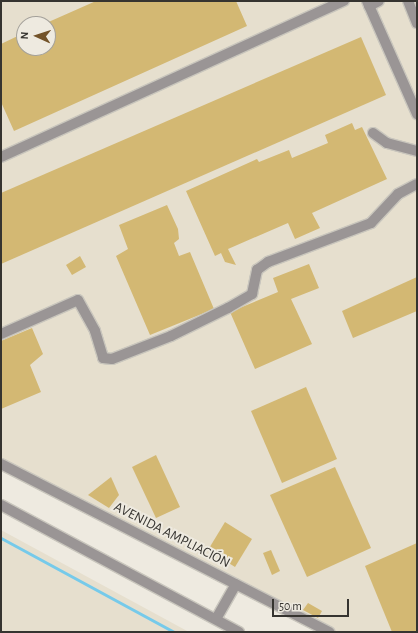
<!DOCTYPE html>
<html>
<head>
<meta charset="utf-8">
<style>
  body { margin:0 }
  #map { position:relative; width:418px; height:633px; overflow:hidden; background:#eeeae0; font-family:"Alegreya Sans",sans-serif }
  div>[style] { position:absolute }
  .built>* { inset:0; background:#e6dfce }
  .stream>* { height:3px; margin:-1.5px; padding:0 1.5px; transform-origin:1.5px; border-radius:1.5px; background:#76caea }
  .building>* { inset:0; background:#d3b873 }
  .roads { filter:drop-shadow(1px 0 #c9c6bd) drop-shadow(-1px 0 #c9c6bd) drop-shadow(0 1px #c9c6bd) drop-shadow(0 -1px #c9c6bd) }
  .minor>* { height:10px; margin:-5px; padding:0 5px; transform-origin:5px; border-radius:5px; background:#9a9595 }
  span { translate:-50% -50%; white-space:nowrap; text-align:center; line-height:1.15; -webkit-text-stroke:4px #eeeae0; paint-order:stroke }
  .street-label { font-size:14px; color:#363430 }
  .frame { position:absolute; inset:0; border:2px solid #363430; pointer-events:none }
  .north { position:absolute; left:16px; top:16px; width:40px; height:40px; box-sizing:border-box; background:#eeeae0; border:1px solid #a4a19a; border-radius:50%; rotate:273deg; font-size:11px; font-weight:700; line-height:16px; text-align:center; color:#363430 }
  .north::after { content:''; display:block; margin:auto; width:14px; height:18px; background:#735329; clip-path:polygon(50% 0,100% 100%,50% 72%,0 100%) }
  .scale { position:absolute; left:272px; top:599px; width:77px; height:18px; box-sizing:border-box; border:2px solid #363430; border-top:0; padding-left:5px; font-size:12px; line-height:14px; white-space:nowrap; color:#363430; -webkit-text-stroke:3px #eeeae0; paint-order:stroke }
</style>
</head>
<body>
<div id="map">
  <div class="built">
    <div style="clip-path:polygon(evenodd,1px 1px,417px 1px,417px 632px,319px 632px,1px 461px,1px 1px,24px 24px,48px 24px,48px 48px,24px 48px,24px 24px)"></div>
    <div style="clip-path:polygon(1px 530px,189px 632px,1px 632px)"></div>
  </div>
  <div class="stream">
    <div style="left:1px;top:538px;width:197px;rotate:28.5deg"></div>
  </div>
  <div class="building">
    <div style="clip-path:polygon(96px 1px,236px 1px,247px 26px,14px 131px,1px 102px,1px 44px,24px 33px,24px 48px,48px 48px,48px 24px,44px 24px)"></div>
    <div style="clip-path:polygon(361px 37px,386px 95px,1px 264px,1px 193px)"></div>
    <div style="clip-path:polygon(352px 123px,355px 130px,362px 127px,387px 179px,312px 213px,320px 228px,295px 239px,288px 223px,228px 249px,236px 265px,225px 262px,221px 253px,215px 256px,186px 191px,257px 159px,259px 162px,289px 150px,292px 158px,328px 143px,325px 135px)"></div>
    <div style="clip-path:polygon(167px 205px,178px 229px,179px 239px,174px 243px,179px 256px,190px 252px,214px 309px,150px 335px,116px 256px,128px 249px,119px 225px)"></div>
    <div style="clip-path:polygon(80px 256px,86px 267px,72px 275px,66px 265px)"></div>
    <div style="clip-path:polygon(309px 264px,319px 288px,291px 299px,312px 344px,255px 369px,230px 312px,278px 292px,273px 278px)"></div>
    <div style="clip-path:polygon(417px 277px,417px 311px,353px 338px,342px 311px)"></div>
    <div style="clip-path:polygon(32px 328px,43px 354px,30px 365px,41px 392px,1px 409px,1px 341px)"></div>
    <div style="clip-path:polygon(306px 387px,337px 459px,282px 483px,251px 411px)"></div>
    <div style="clip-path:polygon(156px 455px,180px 507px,156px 518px,132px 467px)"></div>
    <div style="clip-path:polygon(335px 467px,371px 548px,307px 577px,270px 495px)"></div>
    <div style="clip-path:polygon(111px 477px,119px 495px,109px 508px,88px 495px)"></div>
    <div style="clip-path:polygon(225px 522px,252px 539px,235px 567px,208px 550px)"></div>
    <div style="clip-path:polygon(417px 543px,417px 632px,392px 632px,365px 566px)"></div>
    <div style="clip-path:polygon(271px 550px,280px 571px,272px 575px,263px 553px)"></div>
    <div style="clip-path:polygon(308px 603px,322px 611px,318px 618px,303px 610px)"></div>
  </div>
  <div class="roads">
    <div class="minor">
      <div style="left:367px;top:1px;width:124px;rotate:66.1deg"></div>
      <div style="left:408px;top:1px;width:24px;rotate:68deg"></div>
      <div style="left:369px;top:6px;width:11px;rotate:-27deg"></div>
      <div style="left:373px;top:133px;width:17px;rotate:36deg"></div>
      <div style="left:387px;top:143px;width:31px;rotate:15deg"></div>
      <div style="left:1px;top:157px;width:377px;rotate:-24.5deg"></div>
      <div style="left:1px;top:334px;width:84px;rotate:-23.8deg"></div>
      <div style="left:78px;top:300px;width:35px;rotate:61deg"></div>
      <div style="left:95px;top:331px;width:28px;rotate:73deg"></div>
      <div style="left:103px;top:358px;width:9px;rotate:6deg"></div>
      <div style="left:112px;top:359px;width:63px;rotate:-21.3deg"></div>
      <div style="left:171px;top:336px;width:64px;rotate:-26.2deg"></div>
      <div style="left:228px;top:308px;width:28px;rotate:-30deg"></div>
      <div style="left:252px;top:294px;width:25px;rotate:-78deg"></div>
      <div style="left:257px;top:270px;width:14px;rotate:-36deg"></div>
      <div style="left:268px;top:262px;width:110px;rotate:-20.7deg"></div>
      <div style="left:371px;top:223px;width:40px;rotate:-47deg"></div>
      <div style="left:398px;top:194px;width:21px;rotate:-28deg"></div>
      <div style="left:1px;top:464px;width:369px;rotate:27.1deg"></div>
      <div style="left:1px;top:505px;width:270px;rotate:28.1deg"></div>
      <div style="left:216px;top:619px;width:40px;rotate:-60.3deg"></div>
    </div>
  </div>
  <div class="street-label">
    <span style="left:172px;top:535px;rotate:27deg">AVENIDA AMPLIACIÓN</span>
  </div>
  <div class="frame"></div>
  <div class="north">N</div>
  <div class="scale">50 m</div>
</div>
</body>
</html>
